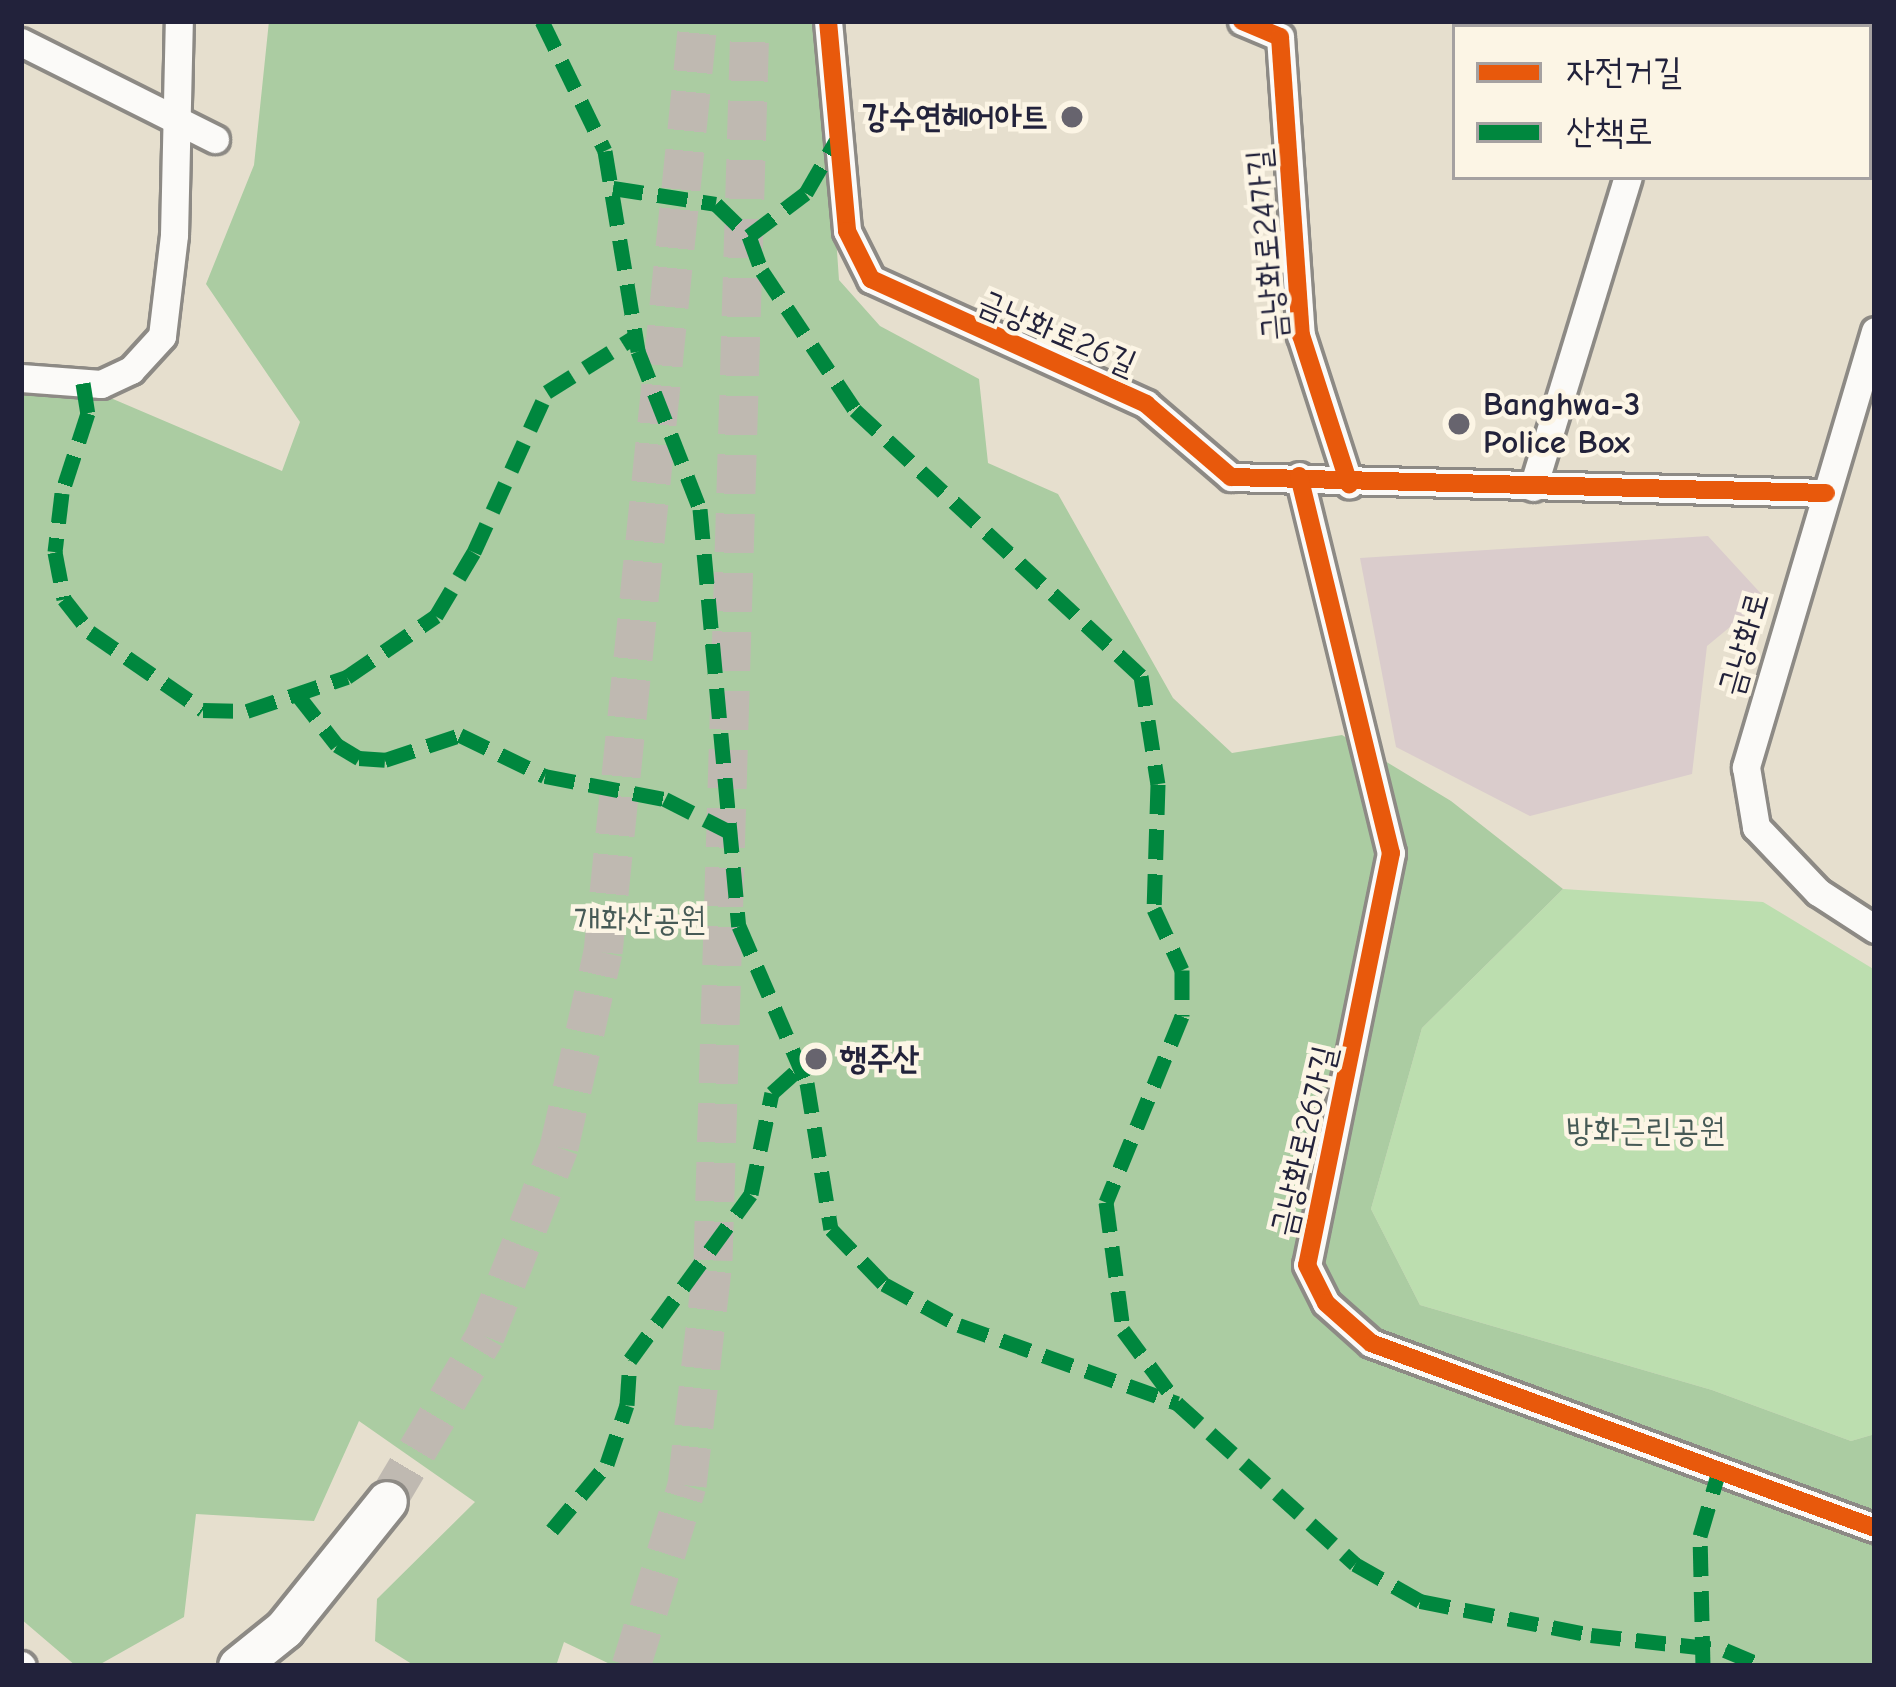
<!DOCTYPE html>
<html>
<head>
<meta charset="utf-8">
<style>
  body { margin:0 }
  #map { position:relative; width:1896px; height:1687px; overflow:hidden; background:#e6dfce; font-family:"Comic Neue","Poor Story",sans-serif }
  div>[style] { position:absolute }
  .industrial>* { inset:0; background:#dacccc }
  .green>* { inset:0; background:#bcdeaf }
  .forest>* { inset:0; background:#abcca2 }
  .highway-tunnel>* { height:39px; margin-top:-19.5px; transform-origin:0; background:repeating-linear-gradient(90deg,#bfb9b1 0 39px,transparent 0 59px) }
  .roads { filter:drop-shadow(3px 0 #8d8a85) drop-shadow(-3px 0 #8d8a85) drop-shadow(0 3px #8d8a85) drop-shadow(0 -3px #8d8a85) }
  .minor>* { height:27px; margin:-13.5px; padding:0 13.5px; transform-origin:13.5px; border-radius:13.5px; background:#fbfaf8 }
  .highway>* { height:39px; margin:-19.5px; padding:0 19.5px; transform-origin:19.5px; border-radius:19.5px; background:#fbfaf8 }
  .quiet>* { height:15px; margin-top:-7.5px; transform-origin:0; background:repeating-linear-gradient(90deg,#00873e 0 30px,transparent 0 45px) }
  .cycleway>* { height:18px; margin:-9px; padding:0 9px; transform-origin:9px; border-radius:9px; background:#e8590c }
  .dots>* { width:33px; height:33px; translate:-50% -50%; box-sizing:border-box; border:6px solid #fcf5e5; border-radius:50% }
  span { translate:-50% -50%; white-space:nowrap; text-align:center; line-height:1.15; -webkit-text-stroke:9px #fcf5e5; paint-order:stroke }
  .poi-label { font-size:33px; color:#22223b; font-weight:700 }
  .right { translate:-100% -50%; text-align:right }
  .left { translate:0 -50%; text-align:left }
  .street-label { font-size:33px; color:#22223b }
  .park-label { font-size:33px; color:#465a56 }
  .frame { position:absolute; inset:0; border:24px solid #22223b; pointer-events:none }
  .legend { position:absolute; left:1452px; top:24px; width:420px; height:156px; box-sizing:border-box; background:#fcf5e5; border:3px solid #a5a1a1; margin:0; padding:15px 21px; list-style:none; font-size:36px; color:#22223b }
  .legend li { display:flex; align-items:center; gap:24px; height:60px }
  .legend b { width:60px; border:3px solid #a5a1a1 }
</style>
</head>
<body>
<div id="map">
  <div class="industrial">
    <div style="clip-path:polygon(1708px 536px,1765px 598px,1707px 646px,1692px 774px,1530px 816px,1396px 747px,1360px 558px)"></div>
  </div>
  <div class="green">
    <div style="clip-path:polygon(1563px 889px,1763px 902px,1875px 970px,1875px 1434px,1851px 1441px,1712px 1390px,1420px 1305px,1371px 1209px,1422px 1028px)"></div>
  </div>
  <div class="forest">
    <div style="clip-path:polygon(269px 21px,821px 21px,839px 280px,880px 326px,979px 379px,988px 463px,1058px 494px,1173px 698px,1232px 753px,1342px 735px,1451px 801px,1563px 889px,1422px 1028px,1371px 1209px,1420px 1305px,1712px 1390px,1851px 1441px,1875px 1434px,1875px 1666px,614px 1666px,564px 1642px,556px 1666px,415px 1666px,375px 1641px,377px 1599px,475px 1502px,359px 1421px,314px 1521px,196px 1514px,184px 1617px,97px 1666px,76px 1666px,21px 1619px,21px 386px,113px 399px,282px 471px,300px 422px,206px 284px,254px 165px)"></div>
  </div>
  <div class="highway-tunnel">
    <div style="left:387px;top:1501px;width:192px;rotate:-59.3deg"></div>
    <div style="left:485px;top:1336px;width:203px;rotate:-68.6deg"></div>
    <div style="left:559px;top:1147px;width:200px;rotate:-77.3deg"></div>
    <div style="left:603px;top:952px;width:936px;rotate:-84.17deg"></div>
    <div style="left:631px;top:1666px;width:189px;rotate:-72.8deg"></div>
    <div style="left:687px;top:1485px;width:226px;rotate:-83.4deg"></div>
    <div style="left:713px;top:1260px;width:1240px;rotate:-88.29deg"></div>
  </div>
  <div class="roads">
    <div class="minor">
      <div style="left:828px;top:21px;width:211px;rotate:84.8deg"></div>
      <div style="left:847px;top:231px;width:54px;rotate:63.4deg"></div>
      <div style="left:871px;top:279px;width:302px;rotate:24.4deg"></div>
      <div style="left:1146px;top:404px;width:112px;rotate:40.7deg"></div>
      <div style="left:1231px;top:477px;width:595px;rotate:1.54deg"></div>
      <div style="left:1242px;top:21px;width:41px;rotate:22.8deg"></div>
      <div style="left:1280px;top:37px;width:299px;rotate:86deg"></div>
      <div style="left:1301px;top:335px;width:157px;rotate:72.1deg"></div>
      <div style="left:1674px;top:27px;width:6px;rotate:-72deg"></div>
      <div style="left:21px;top:42px;width:217px;rotate:26.6deg"></div>
      <div style="left:1875px;top:331px;width:455px;rotate:106.5deg"></div>
      <div style="left:1746px;top:767px;width:61px;rotate:80.5deg"></div>
      <div style="left:1756px;top:827px;width:90px;rotate:46.4deg"></div>
      <div style="left:1818px;top:892px;width:68px;rotate:33deg"></div>
      <div style="left:21px;top:378px;width:80px;rotate:4.3deg"></div>
      <div style="left:101px;top:384px;width:33px;rotate:-25deg"></div>
      <div style="left:131px;top:370px;width:46px;rotate:-47.6deg"></div>
      <div style="left:162px;top:336px;width:102px;rotate:-83.2deg"></div>
      <div style="left:174px;top:235px;width:214px;rotate:-88.7deg"></div>
      <div style="left:1299px;top:476px;width:388px;rotate:76.3deg"></div>
      <div style="left:1391px;top:853px;width:420px;rotate:101.5deg"></div>
      <div style="left:1307px;top:1265px;width:42px;rotate:63.4deg"></div>
      <div style="left:1326px;top:1303px;width:60px;rotate:41.6deg"></div>
      <div style="left:1371px;top:1343px;width:537px;rotate:20.16deg"></div>
      <div style="left:1533px;top:487px;width:324px;rotate:-73deg"></div>
      <div style="left:21px;top:1665px;width:1px;rotate:45deg"></div>
    </div>
    <div class="highway">
      <div style="left:238px;top:1666px;width:59px;rotate:-38.8deg"></div>
      <div style="left:284px;top:1629px;width:164px;rotate:-51.2deg"></div>
    </div>
  </div>
  <div class="quiet">
    <div style="left:542px;top:21px;width:144px;rotate:64.1deg"></div>
    <div style="left:605px;top:151px;width:203px;rotate:80.6deg"></div>
    <div style="left:638px;top:351px;width:170px;rotate:68.6deg"></div>
    <div style="left:700px;top:509px;width:419px;rotate:84.7deg"></div>
    <div style="left:739px;top:926px;width:171px;rotate:66.6deg"></div>
    <div style="left:807px;top:1083px;width:148px;rotate:80.7deg"></div>
    <div style="left:831px;top:1229px;width:76px;rotate:46.1deg"></div>
    <div style="left:884px;top:1284px;width:85px;rotate:28.7deg"></div>
    <div style="left:959px;top:1325px;width:232px;rotate:19.7deg"></div>
    <div style="left:1177px;top:1403px;width:240px;rotate:42.1deg"></div>
    <div style="left:1355px;top:1564px;width:75px;rotate:29.6deg"></div>
    <div style="left:1420px;top:1601px;width:174px;rotate:11.2deg"></div>
    <div style="left:1591px;top:1635px;width:135px;rotate:6.4deg"></div>
    <div style="left:1725px;top:1650px;width:41px;rotate:22.8deg"></div>
    <div style="left:613px;top:188px;width:104px;rotate:8.8deg"></div>
    <div style="left:716px;top:204px;width:46px;rotate:44.1deg"></div>
    <div style="left:749px;top:236px;width:37px;rotate:70deg"></div>
    <div style="left:762px;top:271px;width:167px;rotate:56.2deg"></div>
    <div style="left:855px;top:410px;width:391px;rotate:42.9deg"></div>
    <div style="left:1141px;top:676px;width:109px;rotate:81.1deg"></div>
    <div style="left:1158px;top:784px;width:125px;rotate:91.8deg"></div>
    <div style="left:1154px;top:909px;width:67px;rotate:65.3deg"></div>
    <div style="left:1182px;top:970px;width:46px;rotate:90deg"></div>
    <div style="left:1182px;top:1016px;width:201px;rotate:112.2deg"></div>
    <div style="left:1106px;top:1202px;width:129px;rotate:82.4deg"></div>
    <div style="left:1123px;top:1330px;width:91px;rotate:53.5deg"></div>
    <div style="left:749px;top:236px;width:71px;rotate:-37deg"></div>
    <div style="left:806px;top:193px;width:60px;rotate:-60deg"></div>
    <div style="left:83px;top:383px;width:30px;rotate:81deg"></div>
    <div style="left:88px;top:413px;width:84px;rotate:108deg"></div>
    <div style="left:62px;top:493px;width:59px;rotate:96.8deg"></div>
    <div style="left:55px;top:552px;width:48px;rotate:79.2deg"></div>
    <div style="left:64px;top:599px;width:42px;rotate:51.8deg"></div>
    <div style="left:90px;top:632px;width:137px;rotate:34.6deg"></div>
    <div style="left:203px;top:710px;width:44px;rotate:1.3deg"></div>
    <div style="left:247px;top:711px;width:106px;rotate:-18.8deg"></div>
    <div style="left:347px;top:677px;width:108px;rotate:-34.4deg"></div>
    <div style="left:436px;top:616px;width:74px;rotate:-59.3deg"></div>
    <div style="left:474px;top:552px;width:176px;rotate:-65.5deg"></div>
    <div style="left:547px;top:392px;width:105px;rotate:-32.2deg"></div>
    <div style="left:297px;top:694px;width:65px;rotate:51.9deg"></div>
    <div style="left:337px;top:745px;width:26px;rotate:31deg"></div>
    <div style="left:359px;top:758px;width:26px;rotate:4deg"></div>
    <div style="left:385px;top:760px;width:79px;rotate:-18.4deg"></div>
    <div style="left:460px;top:735px;width:94px;rotate:25.8deg"></div>
    <div style="left:545px;top:776px;width:122px;rotate:10.9deg"></div>
    <div style="left:665px;top:799px;width:80px;rotate:26.9deg"></div>
    <div style="left:552px;top:1530px;width:86px;rotate:-50.2deg"></div>
    <div style="left:607px;top:1464px;width:62px;rotate:-71.3deg"></div>
    <div style="left:627px;top:1405px;width:45px;rotate:-86.2deg"></div>
    <div style="left:630px;top:1360px;width:205px;rotate:-53.9deg"></div>
    <div style="left:751px;top:1194px;width:103px;rotate:-78.3deg"></div>
    <div style="left:772px;top:1093px;width:38px;rotate:-42deg"></div>
    <div style="left:1703px;top:1666px;width:130px;rotate:-91.3deg"></div>
    <div style="left:1700px;top:1536px;width:68px;rotate:-73.7deg"></div>
  </div>
  <div class="cycleway">
    <div style="left:828px;top:21px;width:211px;rotate:84.8deg"></div>
    <div style="left:847px;top:231px;width:54px;rotate:63.4deg"></div>
    <div style="left:871px;top:279px;width:302px;rotate:24.4deg"></div>
    <div style="left:1146px;top:404px;width:112px;rotate:40.7deg"></div>
    <div style="left:1231px;top:477px;width:595px;rotate:1.54deg"></div>
    <div style="left:1242px;top:21px;width:41px;rotate:22.8deg"></div>
    <div style="left:1280px;top:37px;width:299px;rotate:86deg"></div>
    <div style="left:1301px;top:335px;width:157px;rotate:72.1deg"></div>
    <div style="left:1299px;top:476px;width:388px;rotate:76.3deg"></div>
    <div style="left:1391px;top:853px;width:420px;rotate:101.5deg"></div>
    <div style="left:1307px;top:1265px;width:42px;rotate:63.4deg"></div>
    <div style="left:1326px;top:1303px;width:60px;rotate:41.6deg"></div>
    <div style="left:1371px;top:1343px;width:537px;rotate:20.16deg"></div>
  </div>
  <div class="dots">
    <div style="left:1072px;top:117px;background:#67646e"></div>
    <div style="left:1459px;top:424px;background:#67646e"></div>
    <div style="left:816px;top:1059px;background:#67646e"></div>
  </div>
  <div class="poi-label">
    <span class="right" style="left:1048px;top:117px">강수연헤어아트</span>
    <span class="left" style="left:1483px;top:424px">Banghwa-3<br>Police Box</span>
    <span class="left" style="left:840px;top:1059px">행주산</span>
  </div>
  <div class="street-label">
    <span style="left:1267px;top:245px;rotate:-95deg">금낭화로24가길</span>
    <span style="left:1057px;top:333px;rotate:23deg">금낭화로26길</span>
    <span style="left:1744px;top:644px;rotate:-74deg">금낭화로</span>
    <span style="left:1304px;top:1141px;rotate:-77deg">금낭화로26가길</span>
  </div>
  <div class="park-label">
    <span style="left:640px;top:920px">개화산공원</span>
    <span style="left:1646px;top:1131px">방화근린공원</span>
  </div>
  <div class="frame"></div>
  <ul class="legend">
  <li><b style="height:15px;background:#e8590c"></b>자전거길</li>
  <li><b style="height:15px;background:#00873e"></b>산책로</li>
  </ul>
</div>
</body>
</html>
